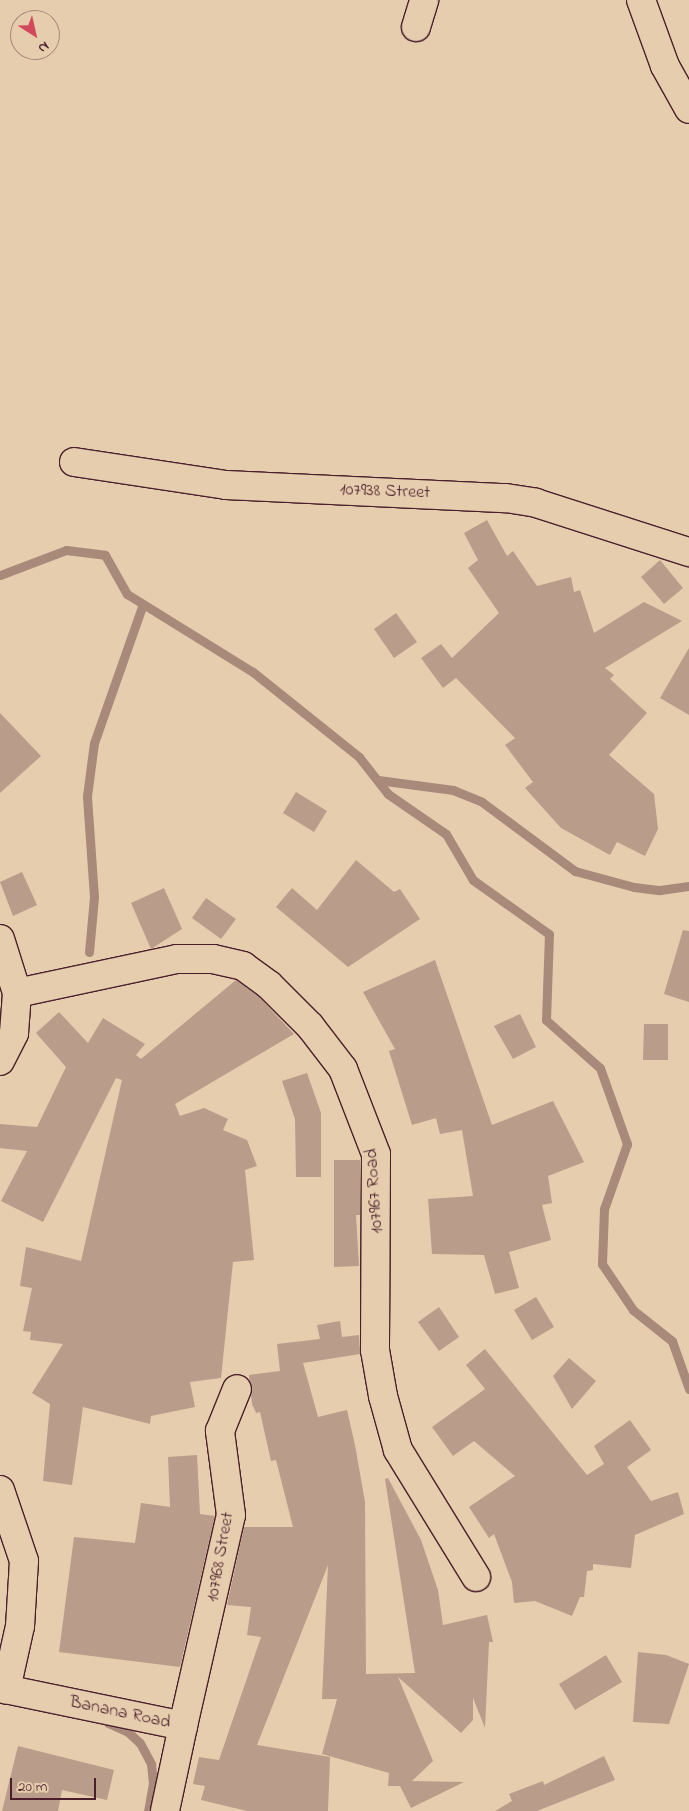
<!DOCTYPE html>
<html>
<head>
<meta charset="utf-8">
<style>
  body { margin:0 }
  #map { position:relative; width:689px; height:1811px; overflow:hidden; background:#e6cdae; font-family:"Indie Flower",sans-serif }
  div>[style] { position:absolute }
  .stream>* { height:9px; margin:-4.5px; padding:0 4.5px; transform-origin:4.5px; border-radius:4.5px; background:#a8897a }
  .building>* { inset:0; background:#ba9c8a }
  .roads { filter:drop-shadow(1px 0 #4a1f2b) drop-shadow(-1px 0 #4a1f2b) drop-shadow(0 1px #4a1f2b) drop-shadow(0 -1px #4a1f2b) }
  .street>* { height:28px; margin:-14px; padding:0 14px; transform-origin:14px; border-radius:14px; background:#e6cdae }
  span { translate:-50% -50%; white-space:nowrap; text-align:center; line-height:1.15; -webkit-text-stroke:4.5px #e6cdae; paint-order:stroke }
  .street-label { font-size:18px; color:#4a1f2b }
  .north { position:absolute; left:10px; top:10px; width:50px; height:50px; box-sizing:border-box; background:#e6cdae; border:1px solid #a8877a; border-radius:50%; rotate:145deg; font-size:14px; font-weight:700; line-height:20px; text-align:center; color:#4a1f2b }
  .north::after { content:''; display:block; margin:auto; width:18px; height:22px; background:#d1495b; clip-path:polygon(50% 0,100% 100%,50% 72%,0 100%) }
  .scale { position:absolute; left:10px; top:1778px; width:86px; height:22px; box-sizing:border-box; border:2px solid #4a1f2b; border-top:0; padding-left:6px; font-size:15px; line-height:18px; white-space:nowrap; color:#4a1f2b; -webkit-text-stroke:4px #e6cdae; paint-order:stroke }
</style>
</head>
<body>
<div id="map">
  <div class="stream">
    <div style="left:0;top:575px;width:71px;rotate:-20.7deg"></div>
    <div style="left:66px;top:550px;width:39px;rotate:7deg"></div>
    <div style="left:105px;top:555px;width:45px;rotate:60.6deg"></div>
    <div style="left:127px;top:594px;width:148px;rotate:31.8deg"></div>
    <div style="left:253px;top:672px;width:136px;rotate:38.7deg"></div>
    <div style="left:359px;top:757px;width:47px;rotate:51.9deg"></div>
    <div style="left:388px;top:794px;width:70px;rotate:34.6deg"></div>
    <div style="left:446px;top:834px;width:53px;rotate:59.6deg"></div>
    <div style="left:473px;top:880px;width:93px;rotate:35.4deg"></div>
    <div style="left:549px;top:934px;width:86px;rotate:92deg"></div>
    <div style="left:546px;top:1020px;width:72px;rotate:41.6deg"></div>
    <div style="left:600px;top:1068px;width:81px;rotate:70.4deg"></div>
    <div style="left:627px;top:1144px;width:69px;rotate:109.5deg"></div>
    <div style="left:604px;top:1209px;width:55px;rotate:92.1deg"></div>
    <div style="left:602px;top:1264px;width:55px;rotate:56deg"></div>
    <div style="left:633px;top:1310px;width:50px;rotate:38.5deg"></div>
    <div style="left:672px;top:1341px;width:51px;rotate:70.5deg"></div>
    <div style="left:378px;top:780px;width:76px;rotate:7.6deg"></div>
    <div style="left:453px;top:790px;width:31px;rotate:22deg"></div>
    <div style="left:482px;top:802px;width:116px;rotate:36.6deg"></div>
    <div style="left:575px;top:871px;width:61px;rotate:15.2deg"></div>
    <div style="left:634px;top:887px;width:26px;rotate:7deg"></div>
    <div style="left:660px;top:890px;width:29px;rotate:-8deg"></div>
    <div style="left:89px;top:952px;width:55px;rotate:-84.8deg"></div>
    <div style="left:94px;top:897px;width:101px;rotate:-94deg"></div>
    <div style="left:87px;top:796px;width:53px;rotate:-82.5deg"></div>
    <div style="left:94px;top:743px;width:147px;rotate:-70.6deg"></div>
    <div style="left:108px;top:1723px;width:22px;rotate:24deg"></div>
    <div style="left:128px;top:1732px;width:16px;rotate:43deg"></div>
    <div style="left:140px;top:1743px;width:24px;rotate:62deg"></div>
    <div style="left:151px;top:1764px;width:19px;rotate:84deg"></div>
    <div style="left:153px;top:1783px;width:28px;rotate:100deg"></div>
  </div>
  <div class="building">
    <div style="clip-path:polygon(487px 520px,507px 556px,513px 551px,537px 586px,571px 577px,574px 592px,580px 590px,594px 633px,644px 602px,682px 621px,605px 668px,614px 675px,610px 679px,647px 713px,609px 755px,654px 794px,658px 829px,645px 856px,617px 842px,610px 855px,561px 828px,525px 788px,533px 782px,505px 745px,515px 738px,456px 678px,443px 688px,421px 658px,441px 644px,452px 658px,499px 613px,468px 568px,478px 560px,464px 533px)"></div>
    <div style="clip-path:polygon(660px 560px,683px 588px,664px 604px,641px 577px)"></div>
    <div style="clip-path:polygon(396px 613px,417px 642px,394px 658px,374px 629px)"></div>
    <div style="clip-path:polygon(689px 648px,689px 715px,660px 698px)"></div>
    <div style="clip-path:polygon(0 713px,41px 756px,0 793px)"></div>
    <div style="clip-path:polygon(296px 792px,327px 811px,314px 832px,283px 813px)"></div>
    <div style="clip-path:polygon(356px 860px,394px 892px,400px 889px,420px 919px,348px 967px,276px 907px,292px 888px,317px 910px)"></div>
    <div style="clip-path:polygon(22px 872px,37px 905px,13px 916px,0 882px)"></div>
    <div style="clip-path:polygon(164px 888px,182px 929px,151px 949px,131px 903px)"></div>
    <div style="clip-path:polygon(206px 898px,236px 919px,221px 939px,192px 918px)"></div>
    <div style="clip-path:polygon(683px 930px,689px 931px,689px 1002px,664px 994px)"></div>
    <div style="clip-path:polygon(435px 960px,492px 1125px,553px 1101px,584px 1162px,548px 1176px,552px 1203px,542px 1205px,551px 1240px,509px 1252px,519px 1288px,495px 1294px,484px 1255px,432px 1254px,428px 1199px,473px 1196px,462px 1130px,440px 1134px,436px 1118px,412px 1125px,389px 1051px,395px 1049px,363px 992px)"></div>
    <div style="clip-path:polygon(236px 980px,259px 997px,294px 1034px,175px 1104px,180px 1116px,204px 1108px,228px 1119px,223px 1130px,247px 1140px,257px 1166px,245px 1170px,254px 1260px,233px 1262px,221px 1378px,190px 1382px,195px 1407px,151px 1416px,150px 1424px,83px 1407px,72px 1485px,43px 1481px,50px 1404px,32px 1393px,63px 1344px,30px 1340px,31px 1332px,23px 1331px,32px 1288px,20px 1286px,26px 1247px,81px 1261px,122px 1080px,116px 1078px,43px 1222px,1px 1201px,27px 1151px,0 1148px,0 1124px,37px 1127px,66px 1067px,36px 1033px,59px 1012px,88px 1043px,103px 1018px,145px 1044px,136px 1055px,141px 1059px)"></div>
    <div style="clip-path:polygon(520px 1014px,536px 1047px,513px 1059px,494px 1026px)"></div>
    <div style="clip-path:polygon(644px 1024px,668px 1024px,668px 1060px,643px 1060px)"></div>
    <div style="clip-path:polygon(307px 1073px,321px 1113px,321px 1177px,296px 1177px,295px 1119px,282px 1081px)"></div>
    <div style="clip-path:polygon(334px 1160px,360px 1160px,360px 1215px,356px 1215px,359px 1266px,334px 1267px)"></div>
    <div style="clip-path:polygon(536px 1297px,554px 1327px,532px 1340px,514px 1310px)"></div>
    <div style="clip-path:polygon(439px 1307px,459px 1337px,439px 1351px,418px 1322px)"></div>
    <div style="clip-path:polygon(340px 1321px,342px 1337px,359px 1335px,360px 1354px,303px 1363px,318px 1417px,347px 1410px,355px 1445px,365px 1502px,366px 1674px,415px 1673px,385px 1479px,388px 1478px,421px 1540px,438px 1590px,443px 1625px,487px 1615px,493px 1642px,489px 1642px,485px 1728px,473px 1698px,473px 1720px,461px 1733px,398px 1677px,433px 1761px,412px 1781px,464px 1782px,411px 1808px,400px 1786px,388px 1786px,389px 1773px,322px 1754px,337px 1699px,322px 1699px,328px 1565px,257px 1745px,330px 1757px,328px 1811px,247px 1811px,201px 1800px,205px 1786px,193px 1784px,199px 1757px,219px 1760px,261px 1637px,247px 1635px,251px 1607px,227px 1605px,244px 1527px,293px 1527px,276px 1460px,271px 1461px,260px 1412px,256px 1413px,252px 1404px,249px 1375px,280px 1371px,277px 1344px,320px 1339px,317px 1325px)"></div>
    <div style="clip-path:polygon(485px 1349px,587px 1475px,604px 1464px,594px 1446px,630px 1420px,651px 1450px,627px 1467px,651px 1501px,678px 1492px,684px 1514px,635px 1535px,631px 1568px,593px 1564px,593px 1570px,587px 1571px,584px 1597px,580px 1597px,572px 1616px,535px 1601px,514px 1603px,512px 1582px,494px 1534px,489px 1538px,469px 1507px,515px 1476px,474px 1441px,453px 1456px,432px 1427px,485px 1389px,466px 1365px)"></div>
    <div style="clip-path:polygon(569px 1358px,596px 1381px,572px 1409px,553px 1376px)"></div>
    <div style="clip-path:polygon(197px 1455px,200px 1514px,215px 1516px,180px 1667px,59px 1652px,74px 1537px,135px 1543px,141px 1503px,170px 1507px,168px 1457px)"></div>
    <div style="clip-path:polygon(638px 1652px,666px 1655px,689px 1664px,669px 1724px,633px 1722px)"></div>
    <div style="clip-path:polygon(606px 1655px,622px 1682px,575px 1710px,559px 1684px)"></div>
    <div style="clip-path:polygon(18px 1746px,114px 1770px,107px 1800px,62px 1790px,58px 1811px,2px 1811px)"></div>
    <div style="clip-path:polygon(604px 1756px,615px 1780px,537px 1811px,495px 1811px,512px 1801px,509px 1794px,543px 1781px,544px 1785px)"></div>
  </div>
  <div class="roads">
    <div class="street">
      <div style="left:641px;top:0;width:70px;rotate:70deg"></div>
      <div style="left:665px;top:66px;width:49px;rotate:60.8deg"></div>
      <div style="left:416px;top:27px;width:28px;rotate:-73deg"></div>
      <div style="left:74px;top:462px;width:154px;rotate:8.6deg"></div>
      <div style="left:226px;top:485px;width:280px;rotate:2.7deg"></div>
      <div style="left:506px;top:498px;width:30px;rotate:9deg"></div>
      <div style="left:536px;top:503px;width:161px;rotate:17.8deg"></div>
      <div style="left:0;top:939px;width:57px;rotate:72.5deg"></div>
      <div style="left:17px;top:993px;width:164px;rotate:-12deg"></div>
      <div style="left:177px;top:959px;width:36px"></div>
      <div style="left:213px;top:959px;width:31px;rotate:13deg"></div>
      <div style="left:243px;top:966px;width:32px;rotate:36deg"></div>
      <div style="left:269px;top:985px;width:58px;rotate:45deg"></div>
      <div style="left:310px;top:1026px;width:54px;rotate:52.5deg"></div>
      <div style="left:343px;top:1069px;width:91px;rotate:68.8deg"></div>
      <div style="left:376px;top:1154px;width:196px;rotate:90.3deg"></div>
      <div style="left:375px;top:1350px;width:47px;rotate:80.1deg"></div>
      <div style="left:383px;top:1396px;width:56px;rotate:74.5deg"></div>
      <div style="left:398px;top:1450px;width:149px;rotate:58.4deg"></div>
      <div style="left:0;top:1061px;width:31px;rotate:-63deg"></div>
      <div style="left:14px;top:1033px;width:40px;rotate:-85.7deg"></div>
      <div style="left:0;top:1490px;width:75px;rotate:71.3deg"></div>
      <div style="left:24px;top:1561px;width:65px;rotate:93.5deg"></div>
      <div style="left:20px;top:1626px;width:65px;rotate:102.5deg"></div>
      <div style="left:0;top:1688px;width:187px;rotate:11.7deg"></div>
      <div style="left:183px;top:1726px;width:87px;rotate:102deg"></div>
      <div style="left:183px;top:1726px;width:216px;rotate:-77.2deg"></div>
      <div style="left:231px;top:1515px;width:85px;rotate:-97.5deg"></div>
      <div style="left:220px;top:1431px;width:45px;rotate:-68deg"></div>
    </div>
  </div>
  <div class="street-label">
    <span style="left:385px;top:492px;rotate:2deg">107938 Street</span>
    <span style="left:375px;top:1191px;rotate:-94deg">107967 Road</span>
    <span style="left:221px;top:1557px;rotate:-80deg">107968 Street</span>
    <span style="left:120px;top:1713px;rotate:12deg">Banana Road</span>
  </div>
  <div class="north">N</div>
  <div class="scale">20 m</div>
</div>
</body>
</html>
